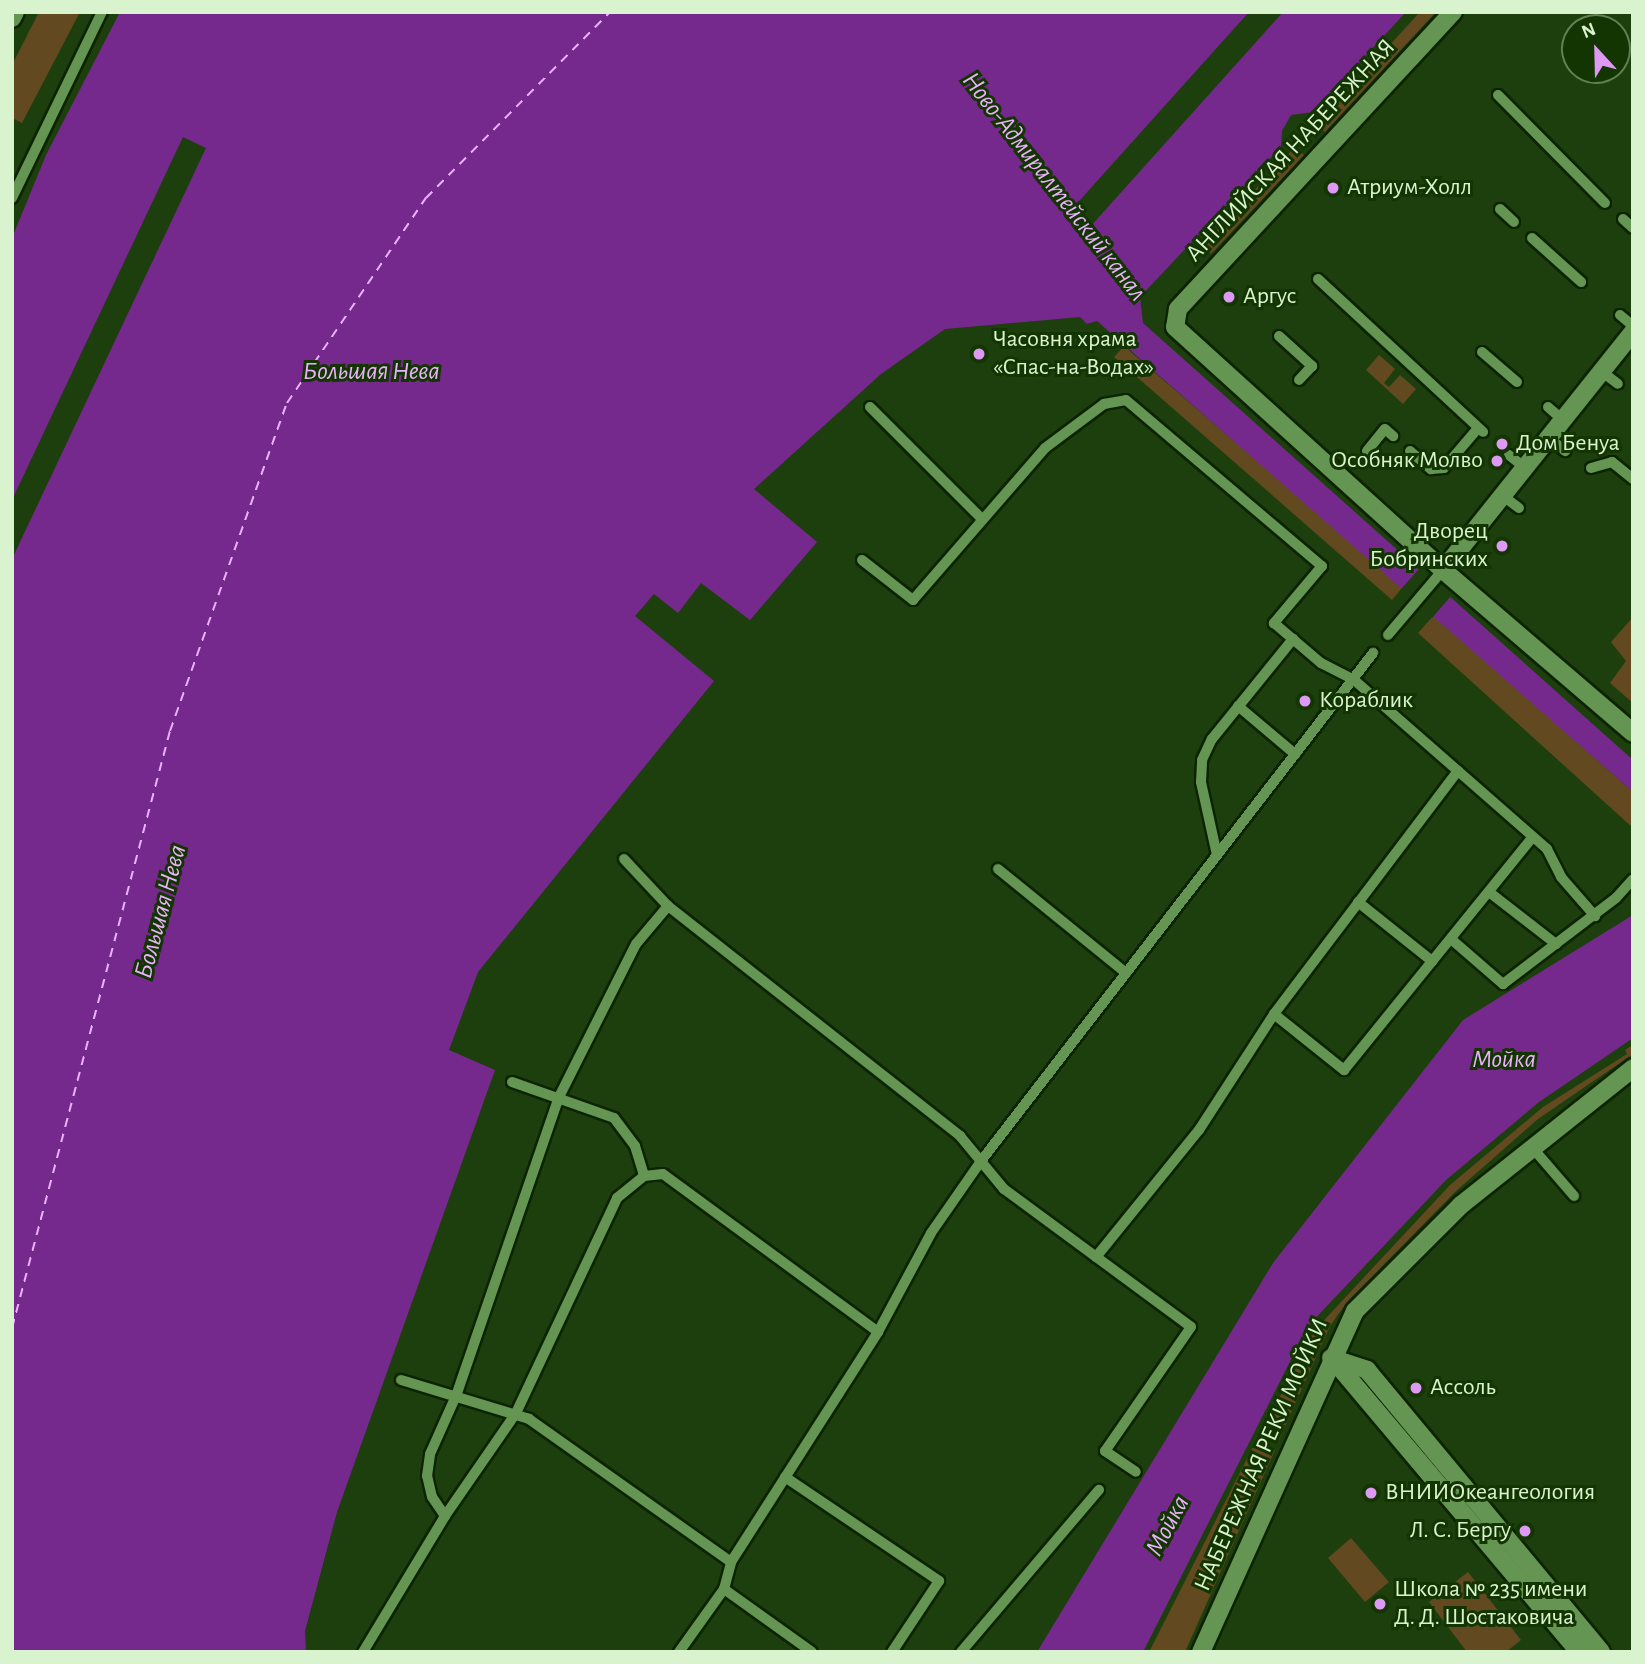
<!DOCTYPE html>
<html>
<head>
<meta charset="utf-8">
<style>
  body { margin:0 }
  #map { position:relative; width:1645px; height:1664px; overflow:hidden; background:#1d3f0d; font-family:"Alegreya Sans",sans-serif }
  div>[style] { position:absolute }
  .green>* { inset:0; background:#624920 }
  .water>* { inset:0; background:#76298d }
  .pier>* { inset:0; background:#1d3f0d }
  .ferry>* { height:2px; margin-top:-1px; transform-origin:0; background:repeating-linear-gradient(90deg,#eab2fd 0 9px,transparent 0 16px) }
  .roads { filter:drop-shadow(2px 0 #0c2402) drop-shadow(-2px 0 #0c2402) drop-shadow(0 2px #0c2402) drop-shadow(0 -2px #0c2402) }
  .service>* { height:10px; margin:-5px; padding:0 5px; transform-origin:5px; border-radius:5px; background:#659552 }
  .minor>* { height:18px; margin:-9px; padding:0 9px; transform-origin:9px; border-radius:9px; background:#659552 }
  .tertiary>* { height:18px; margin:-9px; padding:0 9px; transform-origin:9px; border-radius:9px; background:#659552 }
  .secondary>* { height:18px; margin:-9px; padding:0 9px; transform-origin:9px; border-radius:9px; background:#659552 }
  .dots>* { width:19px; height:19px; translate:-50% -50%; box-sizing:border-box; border:4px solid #133501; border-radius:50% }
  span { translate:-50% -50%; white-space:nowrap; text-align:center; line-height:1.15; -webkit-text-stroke:6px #133501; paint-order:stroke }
  .street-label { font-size:24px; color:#d9f3cf }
  .poi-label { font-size:24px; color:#d9f3cf }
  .left { translate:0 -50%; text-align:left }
  .right { translate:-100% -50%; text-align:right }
  .water-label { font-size:26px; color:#eab2fd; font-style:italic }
  .frame { position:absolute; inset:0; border:14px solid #d9f3cf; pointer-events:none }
  .north { position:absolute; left:1561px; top:14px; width:70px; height:70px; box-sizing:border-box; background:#133501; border:2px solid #628153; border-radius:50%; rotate:338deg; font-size:19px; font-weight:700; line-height:28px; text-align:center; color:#d9f3cf }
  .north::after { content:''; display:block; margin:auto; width:24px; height:32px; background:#dd99f3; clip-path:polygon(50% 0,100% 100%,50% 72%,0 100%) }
</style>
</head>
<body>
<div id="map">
  <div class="green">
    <div style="clip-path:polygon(39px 12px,80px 12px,22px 123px,12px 118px,12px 65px)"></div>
    <div style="clip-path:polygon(1420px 12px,1436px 12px,1325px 132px,1316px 125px)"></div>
    <div style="clip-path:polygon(1295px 147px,1304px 155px,1211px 254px,1202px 246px)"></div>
    <div style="clip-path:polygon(1124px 346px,1403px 587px,1392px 600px,1114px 357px)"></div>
    <div style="clip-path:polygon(1379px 355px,1395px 369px,1384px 383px,1389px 387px,1400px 375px,1416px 389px,1403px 404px,1366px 370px)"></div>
    <div style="clip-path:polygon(1434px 615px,1633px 792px,1633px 828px,1418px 633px)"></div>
    <div style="clip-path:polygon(1633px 617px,1633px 703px,1610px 683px,1626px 661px,1611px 642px)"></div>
    <div style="clip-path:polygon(1633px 1045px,1633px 1054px,1538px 1119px,1456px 1191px,1347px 1302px,1330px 1326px,1279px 1440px,1261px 1433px,1314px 1331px,1450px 1185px,1543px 1107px,1627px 1054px,1625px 1050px)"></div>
    <div style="clip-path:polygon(1256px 1441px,1275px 1450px,1185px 1652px,1149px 1652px)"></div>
    <div style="clip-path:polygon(1351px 1538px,1389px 1582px,1365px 1602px,1328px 1558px)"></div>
    <div style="clip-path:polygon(1468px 1572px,1521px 1640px,1506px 1652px,1467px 1652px,1429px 1602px)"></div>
  </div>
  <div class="water">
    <div style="clip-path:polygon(120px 12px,1406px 12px,1313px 112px,1291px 115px,1282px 131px,1281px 147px,1140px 297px,1143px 323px,1633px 760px,1633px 792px,1097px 321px,1087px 324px,1080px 317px,945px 329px,881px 374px,754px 489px,817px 542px,750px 620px,701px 583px,678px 613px,654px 594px,635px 616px,714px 681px,478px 972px,449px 1050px,495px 1070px,337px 1512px,305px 1631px,306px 1652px,12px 1652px,12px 238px,46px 155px)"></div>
    <div style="clip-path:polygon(1633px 915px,1633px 1038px,1539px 1102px,1446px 1180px,1308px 1326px,1143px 1652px,1037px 1652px,1273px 1263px,1463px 1020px)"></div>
  </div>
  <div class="pier">
    <div style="clip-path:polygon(1249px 12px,1283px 12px,1090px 227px,1071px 210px)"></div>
    <div style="clip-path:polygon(183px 137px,206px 148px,12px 559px,12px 500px)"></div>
    <div style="clip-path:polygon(1420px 568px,1451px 596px,1432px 618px,1400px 590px)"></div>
  </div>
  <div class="ferry">
    <div style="left:12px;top:1328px;width:618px;rotate:-75.18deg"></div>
    <div style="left:170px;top:731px;width:348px;rotate:-70.4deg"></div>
    <div style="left:287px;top:403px;width:248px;rotate:-55.9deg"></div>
    <div style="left:426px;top:198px;width:262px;rotate:-45.3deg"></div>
  </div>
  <div class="roads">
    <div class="service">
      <div style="left:1498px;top:95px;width:152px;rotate:45.3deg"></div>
      <div style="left:12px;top:198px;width:207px;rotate:-64.2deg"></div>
      <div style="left:1500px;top:209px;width:19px;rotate:43deg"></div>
      <div style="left:1623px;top:219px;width:13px;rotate:42deg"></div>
      <div style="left:1532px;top:238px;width:66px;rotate:41.9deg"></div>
      <div style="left:1318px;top:279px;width:225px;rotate:42.8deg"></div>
      <div style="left:1620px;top:315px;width:17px;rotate:40deg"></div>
      <div style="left:1279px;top:336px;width:45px;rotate:42.3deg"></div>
      <div style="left:1312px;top:366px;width:19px;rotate:133deg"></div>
      <div style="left:1482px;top:352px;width:46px;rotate:40.6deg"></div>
      <div style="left:1601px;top:371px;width:21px;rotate:37deg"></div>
      <div style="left:870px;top:407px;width:157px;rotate:45deg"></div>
      <div style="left:1548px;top:407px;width:20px;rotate:41deg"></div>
      <div style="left:1549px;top:438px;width:21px;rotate:39deg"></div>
      <div style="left:1367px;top:451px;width:28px;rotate:-51deg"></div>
      <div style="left:1385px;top:429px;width:11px;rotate:41deg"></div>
      <div style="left:1410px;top:451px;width:28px;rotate:41deg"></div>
      <div style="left:1431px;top:469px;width:13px;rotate:-4deg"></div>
      <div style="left:1444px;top:468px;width:52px;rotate:-49.6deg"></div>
      <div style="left:1509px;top:455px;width:21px;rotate:39deg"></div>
      <div style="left:1591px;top:468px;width:22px;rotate:-16deg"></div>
      <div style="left:1612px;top:462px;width:27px;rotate:39deg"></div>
      <div style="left:1503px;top:496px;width:20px;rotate:37deg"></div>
      <div style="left:862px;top:560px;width:65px;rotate:38.1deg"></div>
      <div style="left:913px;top:600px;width:201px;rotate:-49deg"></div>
      <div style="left:1045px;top:448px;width:74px;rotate:-36.7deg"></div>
      <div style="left:1104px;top:404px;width:22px;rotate:-10deg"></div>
      <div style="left:1126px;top:400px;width:257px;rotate:40.3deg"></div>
      <div style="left:1322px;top:566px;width:75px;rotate:130.1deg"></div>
      <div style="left:1274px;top:623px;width:62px;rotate:40.4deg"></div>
      <div style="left:1321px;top:663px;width:36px;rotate:27deg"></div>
      <div style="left:1353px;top:679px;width:258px;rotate:41.2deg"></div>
      <div style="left:1547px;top:849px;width:31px;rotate:63deg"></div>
      <div style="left:1561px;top:877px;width:52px;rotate:48.9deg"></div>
      <div style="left:1388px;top:635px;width:85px;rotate:-49.8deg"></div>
      <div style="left:1238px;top:706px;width:75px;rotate:40.1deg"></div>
      <div style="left:1217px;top:855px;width:75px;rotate:-102.4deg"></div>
      <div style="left:1201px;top:782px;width:22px;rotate:-87deg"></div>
      <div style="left:1202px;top:760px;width:23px;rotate:-65deg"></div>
      <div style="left:1212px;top:739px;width:129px;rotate:-51deg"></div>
      <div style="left:624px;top:859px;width:64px;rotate:46.9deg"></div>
      <div style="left:668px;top:906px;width:372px;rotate:38.2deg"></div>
      <div style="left:960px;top:1136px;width:69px;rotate:50.3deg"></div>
      <div style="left:1004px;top:1189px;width:232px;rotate:36.4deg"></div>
      <div style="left:1191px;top:1327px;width:151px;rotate:124.7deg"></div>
      <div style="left:1105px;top:1451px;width:37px;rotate:34deg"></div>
      <div style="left:998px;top:869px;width:165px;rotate:39.1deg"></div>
      <div style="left:1489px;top:892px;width:85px;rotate:37.8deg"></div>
      <div style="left:1358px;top:902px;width:95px;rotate:38.6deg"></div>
      <div style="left:1451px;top:939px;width:69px;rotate:40.9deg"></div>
      <div style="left:1503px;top:984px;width:142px;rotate:-37.3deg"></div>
      <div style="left:1616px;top:898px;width:25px;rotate:-48deg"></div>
      <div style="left:1274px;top:1014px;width:90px;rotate:38.7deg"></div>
      <div style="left:1344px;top:1070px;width:300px;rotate:-51deg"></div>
      <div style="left:512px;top:1082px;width:108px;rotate:19.4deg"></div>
      <div style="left:614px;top:1118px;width:35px;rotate:53deg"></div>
      <div style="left:635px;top:1146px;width:31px;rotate:73deg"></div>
      <div style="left:1531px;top:1146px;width:66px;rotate:49.3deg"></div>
      <div style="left:1096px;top:1257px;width:164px;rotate:-51deg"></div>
      <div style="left:1199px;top:1130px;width:138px;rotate:-57.1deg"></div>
      <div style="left:1274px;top:1014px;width:305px;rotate:-52.9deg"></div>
      <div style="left:401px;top:1380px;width:134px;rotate:16.9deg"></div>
      <div style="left:529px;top:1419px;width:247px;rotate:35.3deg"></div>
      <div style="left:785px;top:1477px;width:186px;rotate:34deg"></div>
      <div style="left:939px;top:1581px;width:85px;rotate:123.5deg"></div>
      <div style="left:445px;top:1516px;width:23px;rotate:-124deg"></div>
      <div style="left:432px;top:1497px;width:22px;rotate:-103deg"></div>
      <div style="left:427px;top:1476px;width:22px;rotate:-82deg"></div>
      <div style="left:430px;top:1454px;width:64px;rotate:-65.9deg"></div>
      <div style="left:456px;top:1396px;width:316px;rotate:-71deg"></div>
      <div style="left:559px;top:1097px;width:171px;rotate:-63.3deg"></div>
      <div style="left:636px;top:944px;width:50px;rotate:-49.9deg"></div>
      <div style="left:724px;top:1589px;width:108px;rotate:35.6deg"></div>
      <div style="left:363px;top:1652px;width:159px;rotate:-58.9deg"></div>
      <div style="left:445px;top:1516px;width:125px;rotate:-55.4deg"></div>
      <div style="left:516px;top:1413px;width:238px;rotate:-64.8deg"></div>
      <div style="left:617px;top:1198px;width:35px;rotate:-39deg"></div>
      <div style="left:644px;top:1176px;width:19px;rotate:-6deg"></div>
      <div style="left:663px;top:1174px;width:267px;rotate:36.3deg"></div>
      <div style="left:679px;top:1652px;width:77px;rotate:-54.5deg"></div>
      <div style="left:724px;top:1589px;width:28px;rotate:-75deg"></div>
      <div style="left:731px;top:1562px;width:273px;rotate:-57.4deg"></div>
      <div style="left:878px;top:1332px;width:112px;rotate:-61.8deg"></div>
      <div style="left:931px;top:1233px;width:88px;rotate:-55.2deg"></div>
      <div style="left:981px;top:1161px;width:642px;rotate:-52.34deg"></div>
      <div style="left:961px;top:1652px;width:213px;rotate:-49.6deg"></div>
    </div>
    <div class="minor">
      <div style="left:1443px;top:570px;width:305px;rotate:-51.4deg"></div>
      <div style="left:1331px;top:1358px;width:38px;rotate:18deg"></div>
      <div style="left:1367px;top:1370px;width:366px;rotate:50.3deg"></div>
      <div style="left:1336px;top:1363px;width:378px;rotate:49.9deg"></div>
    </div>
    <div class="tertiary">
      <div style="left:12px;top:18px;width:7px;rotate:-63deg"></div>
    </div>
    <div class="secondary">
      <div style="left:1453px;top:12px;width:405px;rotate:132.8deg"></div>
      <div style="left:1178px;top:309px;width:18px;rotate:99deg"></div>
      <div style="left:1175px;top:327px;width:362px;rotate:42.2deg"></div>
      <div style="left:1443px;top:570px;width:250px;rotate:40.6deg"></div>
      <div style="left:1201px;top:1652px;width:374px;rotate:-65.7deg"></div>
      <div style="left:1355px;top:1311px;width:150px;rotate:-45deg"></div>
      <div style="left:1461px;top:1205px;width:220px;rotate:-38.5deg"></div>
    </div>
  </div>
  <div class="dots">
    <div style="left:1333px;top:188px;background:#dd99f3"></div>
    <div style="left:1229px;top:297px;background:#dd99f3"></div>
    <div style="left:979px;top:354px;background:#dd99f3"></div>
    <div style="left:1502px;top:444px;background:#dd99f3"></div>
    <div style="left:1497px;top:461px;background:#dd99f3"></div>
    <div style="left:1502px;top:546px;background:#dd99f3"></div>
    <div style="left:1305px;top:701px;background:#dd99f3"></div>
    <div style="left:1416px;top:1388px;background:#dd99f3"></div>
    <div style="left:1371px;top:1493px;background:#dd99f3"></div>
    <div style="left:1525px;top:1531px;background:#dd99f3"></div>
    <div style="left:1380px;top:1604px;background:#dd99f3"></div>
  </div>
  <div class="street-label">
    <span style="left:1291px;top:151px;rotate:-47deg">АНГЛИЙСКАЯ НАБЕРЕЖНАЯ</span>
    <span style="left:1262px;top:1455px;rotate:-66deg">НАБЕРЕЖНАЯ РЕКИ МОЙКИ</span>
  </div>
  <div class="poi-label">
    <span class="left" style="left:1347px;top:188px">Атриум-Холл</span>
    <span class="left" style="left:1243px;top:297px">Аргус</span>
    <span class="left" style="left:993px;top:354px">Часовня храма<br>«Спас-на-Водах»</span>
    <span class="left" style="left:1516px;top:444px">Дом Бенуа</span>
    <span class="right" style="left:1483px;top:461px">Особняк Молво</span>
    <span class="right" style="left:1488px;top:546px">Дворец<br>Бобринских</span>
    <span class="left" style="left:1319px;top:701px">Кораблик</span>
    <span class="left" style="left:1430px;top:1388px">Ассоль</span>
    <span class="left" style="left:1385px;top:1493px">ВНИИОкеангеология</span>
    <span class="right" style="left:1511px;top:1531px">Л. С. Бергу</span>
    <span class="left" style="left:1394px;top:1604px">Школа № 235 имени<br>Д. Д. Шостаковича</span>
  </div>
  <div class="water-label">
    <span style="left:1054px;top:187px;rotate:52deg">Ново-Адмиралтейский канал</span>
    <span style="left:371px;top:372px">Большая Нева</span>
    <span style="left:161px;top:912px;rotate:-75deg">Большая Нева</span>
    <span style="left:1504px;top:1060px">Мойка</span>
    <span style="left:1168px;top:1526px;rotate:-62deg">Мойка</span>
  </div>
  <div class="frame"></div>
  <div class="north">N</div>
</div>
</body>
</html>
